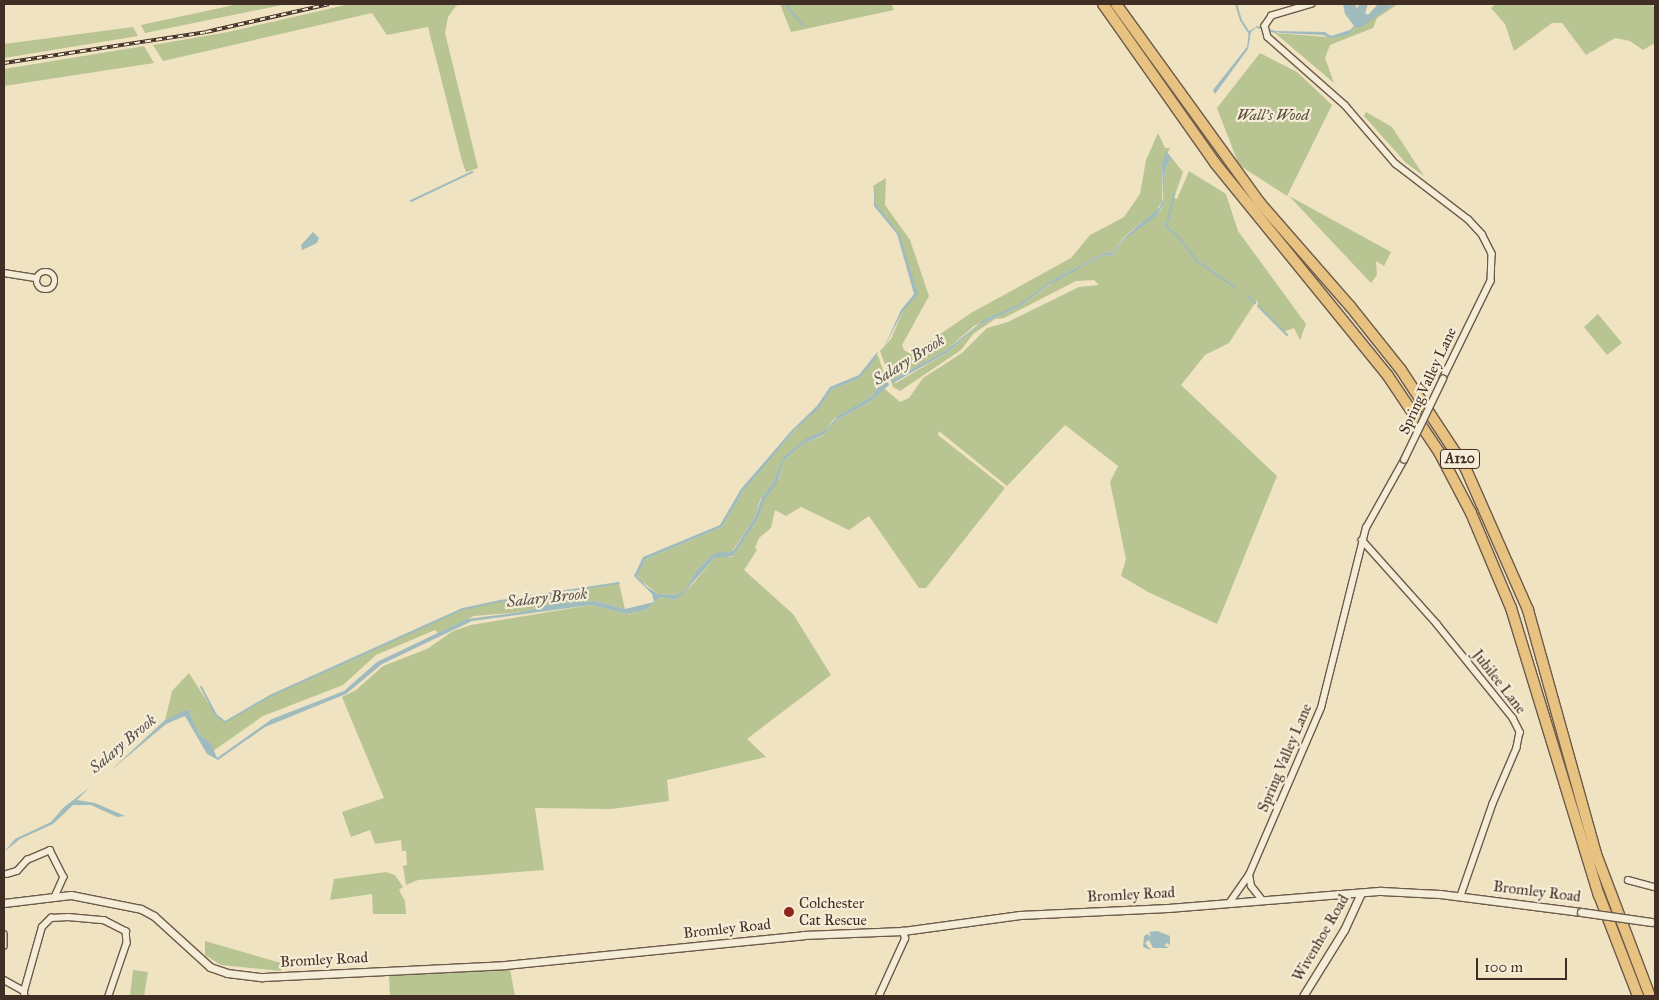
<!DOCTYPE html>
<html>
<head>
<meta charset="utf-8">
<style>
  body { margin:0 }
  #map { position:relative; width:1659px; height:1000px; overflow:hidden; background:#efe3c2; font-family:"IM FELL Great Primer",serif }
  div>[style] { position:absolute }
  .green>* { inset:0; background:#b9c493 }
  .water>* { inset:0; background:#9fbbbe }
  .stream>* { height:2px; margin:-1px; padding:0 1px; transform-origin:1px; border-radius:1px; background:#9fbbbe }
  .roads { filter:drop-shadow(1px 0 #6c5a4b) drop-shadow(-1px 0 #6c5a4b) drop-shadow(0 1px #6c5a4b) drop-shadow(0 -1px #6c5a4b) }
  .minor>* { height:5.5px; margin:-2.75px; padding:0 2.75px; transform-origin:2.75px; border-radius:2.75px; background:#f5edd7 }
  .minor>.ring { margin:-2.75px; padding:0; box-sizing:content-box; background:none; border:5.5px solid #f5edd7; border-radius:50% }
  .tertiary>* { height:7px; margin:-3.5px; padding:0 3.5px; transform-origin:3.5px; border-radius:3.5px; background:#f5edd7 }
  .trunk>* { height:10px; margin:-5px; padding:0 5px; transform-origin:5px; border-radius:5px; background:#e8c281 }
  .rail>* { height:4px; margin-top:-2px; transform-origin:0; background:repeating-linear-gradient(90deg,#f5edd7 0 5.5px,#402d23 0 11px); box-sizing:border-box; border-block:1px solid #402d23 }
  .bridges { filter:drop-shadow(1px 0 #6c5a4b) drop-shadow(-1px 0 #6c5a4b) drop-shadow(0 1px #6c5a4b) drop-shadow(0 -1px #6c5a4b) }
  .minor-bridge>* { height:5.5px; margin:-2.75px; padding:0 2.75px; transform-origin:2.75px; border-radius:2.75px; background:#f5edd7 }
  .tertiary-bridge>* { height:7px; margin:-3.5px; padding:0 3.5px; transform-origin:3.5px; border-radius:3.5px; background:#f5edd7 }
  .dots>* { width:14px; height:14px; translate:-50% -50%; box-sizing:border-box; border:2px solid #f5edd7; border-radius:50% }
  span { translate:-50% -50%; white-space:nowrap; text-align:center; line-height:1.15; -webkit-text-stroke:4.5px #f5edd7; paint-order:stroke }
  .shield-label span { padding:1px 4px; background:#f5edd7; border:1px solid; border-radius:4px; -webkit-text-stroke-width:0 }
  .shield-label { font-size:14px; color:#402d23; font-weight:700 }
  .park-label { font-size:15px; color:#584b39; font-style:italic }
  .street-label { font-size:15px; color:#402d23 }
  .poi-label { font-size:15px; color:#402d23 }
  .left { translate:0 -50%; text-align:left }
  .water-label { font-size:16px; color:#58504a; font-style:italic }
  .frame { position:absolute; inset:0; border:5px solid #402d23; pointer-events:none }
  .scale { position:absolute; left:1476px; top:958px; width:91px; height:22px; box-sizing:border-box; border:2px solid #402d23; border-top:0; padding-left:6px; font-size:15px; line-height:18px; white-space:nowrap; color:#402d23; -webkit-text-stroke:4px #f5edd7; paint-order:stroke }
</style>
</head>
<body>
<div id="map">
  <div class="green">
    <div style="clip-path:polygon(239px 4px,287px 4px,145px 33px,141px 25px)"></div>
    <div style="clip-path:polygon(350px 4px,462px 4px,456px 6px,448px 17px,445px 33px,478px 168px,466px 172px,462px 161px,428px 27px,387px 35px,372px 13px,163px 61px,153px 45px,228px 32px)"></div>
    <div style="clip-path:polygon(780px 4px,891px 4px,894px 10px,791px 32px)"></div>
    <div style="clip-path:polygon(1393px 4px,1398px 4px,1377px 18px,1373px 28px,1330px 45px,1325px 58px,1334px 83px,1275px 33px,1328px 37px,1349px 35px,1355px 27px)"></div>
    <div style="clip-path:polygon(1496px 4px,1651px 4px,1655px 8px,1655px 43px,1643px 50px,1630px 41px,1615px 38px,1586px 55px,1562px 23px,1552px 23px,1514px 51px,1505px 24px,1491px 8px)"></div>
    <div style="clip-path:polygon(133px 27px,138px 36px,4px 58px,4px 44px)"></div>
    <div style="clip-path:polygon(144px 46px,154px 63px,4px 86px,4px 69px)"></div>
    <div style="clip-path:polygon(1260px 53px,1297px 72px,1332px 105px,1287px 196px,1239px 165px,1217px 108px)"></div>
    <div style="clip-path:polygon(1366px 112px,1392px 127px,1424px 176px,1406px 163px,1364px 116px)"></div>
    <div style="clip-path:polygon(1158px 133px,1165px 148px,1170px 148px,1162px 164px,1162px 202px,1156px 211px,1125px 236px,1112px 253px,1104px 253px,1056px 278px,1018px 306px,974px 326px,945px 351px,892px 380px,896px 383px,948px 352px,979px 325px,1019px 307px,1058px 279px,1104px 255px,1112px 256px,1124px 240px,1161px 210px,1163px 206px,1165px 169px,1171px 157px,1183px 172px,1174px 198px,1177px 199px,1189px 171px,1226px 194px,1238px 231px,1306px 324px,1300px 340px,1294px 328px,1283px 332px,1258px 306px,1257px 300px,1229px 343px,1205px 355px,1181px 385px,1277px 476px,1217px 624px,1148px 592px,1121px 576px,1126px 559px,1110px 482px,1118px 466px,1065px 425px,1007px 486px,939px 431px,938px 435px,1005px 488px,926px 588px,919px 588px,869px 516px,849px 530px,801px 507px,786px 516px,775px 510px,771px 528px,759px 538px,755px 548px,757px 550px,744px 570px,793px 614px,831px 675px,747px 739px,766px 757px,667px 780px,669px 801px,612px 809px,535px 808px,544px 870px,418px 880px,406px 885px,403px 866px,407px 865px,406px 851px,402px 851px,401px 840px,375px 844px,370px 830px,351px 837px,342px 812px,384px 798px,342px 697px,356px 690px,383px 666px,427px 649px,453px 631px,471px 625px,591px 605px,626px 614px,646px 610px,661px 597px,674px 600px,692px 585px,714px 558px,720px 555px,732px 557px,757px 521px,763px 501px,779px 479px,782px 462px,803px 444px,824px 435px,837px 420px,871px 401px,880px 390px,885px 389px,900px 402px,909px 398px,923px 378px,962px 353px,987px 328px,1008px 322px,1079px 287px,1099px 285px,1094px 280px,1076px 281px,1004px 318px,995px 319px,973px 334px,961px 350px,900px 391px,893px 387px,880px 351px,891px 339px,903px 311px,916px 293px,899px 235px,876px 204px,873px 186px,886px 178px,885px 205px,910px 240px,929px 296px,902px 345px,904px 350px,911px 354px,971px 313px,1071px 258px,1090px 235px,1124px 217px,1140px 194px,1146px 160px)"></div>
    <div style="clip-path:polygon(1289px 196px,1391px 252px,1384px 266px,1376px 261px,1377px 275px,1371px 283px)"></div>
    <div style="clip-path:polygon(1598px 314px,1622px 343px,1607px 355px,1584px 327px)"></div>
    <div style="clip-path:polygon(878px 355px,887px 382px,879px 386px,872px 396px,834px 419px,826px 430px,784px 456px,774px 481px,760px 500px,755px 517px,731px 553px,717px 553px,710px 557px,696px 571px,685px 590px,677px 595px,658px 594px,640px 580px,637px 574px,646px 559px,722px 527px,747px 485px,831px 390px,858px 379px)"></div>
    <div style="clip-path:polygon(619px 583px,625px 609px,596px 601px,555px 603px,522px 612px,474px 616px,438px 633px,435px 630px,376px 655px,343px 685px,263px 716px,213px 751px,211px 743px,199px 734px,188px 709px,165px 721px,172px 691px,189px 673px,216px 715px,225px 722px,270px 696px,463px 609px,500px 601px)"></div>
    <div style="clip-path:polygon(386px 872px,395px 875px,403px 887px,399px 890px,405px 901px,406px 914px,373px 914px,372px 894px,330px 900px,334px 879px)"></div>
    <div style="clip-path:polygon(205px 941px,281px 963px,281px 971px,221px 965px,205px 955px)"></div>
    <div style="clip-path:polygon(510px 969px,515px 996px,387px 996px,390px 996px,389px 976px)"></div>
    <div style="clip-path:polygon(133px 970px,148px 972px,144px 996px,130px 996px)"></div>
  </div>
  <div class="water">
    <div style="clip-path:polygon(1343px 4px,1355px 4px,1357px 9px,1359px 4px,1368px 4px,1365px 13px,1368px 15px,1378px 4px,1394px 4px,1360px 28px,1355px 27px,1349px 35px,1330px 38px,1323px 35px,1281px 33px,1274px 31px,1325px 32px,1331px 36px,1350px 30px,1354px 26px,1345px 14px)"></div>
    <div style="clip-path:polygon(1258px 26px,1251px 32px,1248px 49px,1215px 94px,1213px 90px,1247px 47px,1249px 31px)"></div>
    <div style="clip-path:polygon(1166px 151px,1171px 157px,1165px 169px,1163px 206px,1155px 217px,1124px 240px,1112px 256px,1104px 255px,1085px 265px,1049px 285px,1019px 307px,979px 325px,948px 352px,893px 383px,892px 380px,945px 351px,984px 320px,1018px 305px,1056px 278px,1104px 253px,1112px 253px,1126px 236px,1160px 207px,1163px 199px,1162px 164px)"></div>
    <div style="clip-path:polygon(874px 186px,876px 204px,900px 235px,918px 295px,903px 311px,883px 350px,901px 310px,914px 294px,897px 234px,874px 206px)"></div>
    <div style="clip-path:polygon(313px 232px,319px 238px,317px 243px,302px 250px,301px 245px)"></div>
    <div style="clip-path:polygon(878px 351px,876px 359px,858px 379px,831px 390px,819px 408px,796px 429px,744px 490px,722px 527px,646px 559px,637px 576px,647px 587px,658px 594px,677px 595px,685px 590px,696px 571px,710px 557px,716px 553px,733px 551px,755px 517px,762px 497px,774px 481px,783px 457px,807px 438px,826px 430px,838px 416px,872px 396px,879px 386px,888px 382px,889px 385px,871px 401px,837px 420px,825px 434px,803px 444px,783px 461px,778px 481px,764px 501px,757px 521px,733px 556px,714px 558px,682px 595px,674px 600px,661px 597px,646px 610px,626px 614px,591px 605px,472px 621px,382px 664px,346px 694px,265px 727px,218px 760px,207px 754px,185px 716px,166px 724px,109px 772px,165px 720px,188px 709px,199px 734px,211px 743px,217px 758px,272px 719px,344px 691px,377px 662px,467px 619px,522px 612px,555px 603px,596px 601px,625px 609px,654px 602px,652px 594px,634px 576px,643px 557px,720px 525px,741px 489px,792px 430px,817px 406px,830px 387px,859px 375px)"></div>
    <div style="clip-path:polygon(89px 788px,77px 800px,95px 803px,125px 816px,117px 817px,91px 805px,73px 805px,53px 824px,20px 839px,4px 852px,15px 839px,51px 822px,64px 807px)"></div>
    <div style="clip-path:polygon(1157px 931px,1170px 936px,1170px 946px,1168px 943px,1164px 945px,1169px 948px,1153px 948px,1149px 940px,1145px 943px,1151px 950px,1143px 947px,1144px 936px,1147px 934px,1151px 936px,1149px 932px)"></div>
  </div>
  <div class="stream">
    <div style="left:786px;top:4px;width:28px;rotate:52deg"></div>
    <div style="left:1236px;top:4px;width:17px;rotate:73deg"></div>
    <div style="left:1241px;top:20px;width:15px;rotate:58deg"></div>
    <div style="left:1257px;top:27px;width:20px;rotate:15deg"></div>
    <div style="left:411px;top:201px;width:68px;rotate:-25.4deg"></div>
    <div style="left:1166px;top:227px;width:34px;rotate:-76deg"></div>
    <div style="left:1167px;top:228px;width:11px;rotate:34deg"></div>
    <div style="left:1176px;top:234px;width:34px;rotate:52deg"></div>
    <div style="left:1197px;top:261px;width:47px;rotate:34.7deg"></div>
    <div style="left:1068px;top:273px;width:10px;rotate:-24deg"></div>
    <div style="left:1247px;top:296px;width:11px;rotate:41deg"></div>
    <div style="left:1258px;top:306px;width:41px;rotate:45deg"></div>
    <div style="left:201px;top:687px;width:32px;rotate:62deg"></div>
    <div style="left:216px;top:715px;width:11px;rotate:38deg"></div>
    <div style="left:225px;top:722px;width:52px;rotate:-30deg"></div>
    <div style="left:270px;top:696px;width:212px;rotate:-24.3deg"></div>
    <div style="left:463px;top:609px;width:38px;rotate:-12deg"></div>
    <div style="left:500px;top:601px;width:120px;rotate:-8.6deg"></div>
    <div style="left:248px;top:738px;width:10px;rotate:-37deg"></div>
  </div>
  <div class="roads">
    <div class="minor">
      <div style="left:1312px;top:4px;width:42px;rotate:163.3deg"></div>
      <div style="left:1272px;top:16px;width:12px;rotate:125deg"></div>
      <div style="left:1265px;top:26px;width:11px;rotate:75deg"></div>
      <div style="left:1268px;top:37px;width:103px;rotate:41.4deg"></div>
      <div style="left:1345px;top:105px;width:78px;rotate:49.2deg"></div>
      <div style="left:1396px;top:164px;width:91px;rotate:37.4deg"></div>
      <div style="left:1468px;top:219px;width:21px;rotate:47deg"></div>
      <div style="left:1482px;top:234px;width:22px;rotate:63deg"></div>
      <div style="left:1492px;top:254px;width:27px;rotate:92deg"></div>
      <div style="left:1491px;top:281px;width:109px;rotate:116.1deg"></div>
      <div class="ring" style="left:37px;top:272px;width:12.5px;height:12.5px"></div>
      <div style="left:4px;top:273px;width:33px;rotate:9deg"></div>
      <div style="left:1362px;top:540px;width:113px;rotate:48.2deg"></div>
      <div style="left:1437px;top:624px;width:121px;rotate:51deg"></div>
      <div style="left:1513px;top:718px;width:16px;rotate:63deg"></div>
      <div style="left:1520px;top:732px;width:16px;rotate:101deg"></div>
      <div style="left:1517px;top:748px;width:61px;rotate:113.2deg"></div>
      <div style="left:1493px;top:804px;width:97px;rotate:109.2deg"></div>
      <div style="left:7px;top:874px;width:10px;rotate:-17deg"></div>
      <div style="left:17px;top:871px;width:15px;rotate:-48deg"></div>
      <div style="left:27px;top:860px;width:25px;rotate:-23deg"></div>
      <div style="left:50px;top:850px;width:30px;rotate:63deg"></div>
      <div style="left:64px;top:877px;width:20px;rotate:114deg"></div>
      <div style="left:1628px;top:880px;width:28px;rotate:15deg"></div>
      <div style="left:1261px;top:899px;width:16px;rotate:-128deg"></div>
      <div style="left:1251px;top:886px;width:11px;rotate:-100deg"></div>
      <div style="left:1249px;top:875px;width:182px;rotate:-66.7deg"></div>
      <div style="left:1321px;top:708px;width:186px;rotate:-76deg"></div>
      <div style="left:1366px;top:528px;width:78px;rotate:-60.8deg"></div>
      <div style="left:1230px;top:902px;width:32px;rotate:-55deg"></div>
      <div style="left:4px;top:934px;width:12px;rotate:90deg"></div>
      <div style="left:4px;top:980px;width:23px;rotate:29deg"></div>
      <div style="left:24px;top:991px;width:5px;rotate:79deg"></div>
      <div style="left:24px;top:991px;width:66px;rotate:-74.3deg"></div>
      <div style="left:42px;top:927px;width:13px;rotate:-45deg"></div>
      <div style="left:51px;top:918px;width:17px;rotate:-3deg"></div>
      <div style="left:68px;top:917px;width:36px;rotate:5deg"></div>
      <div style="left:104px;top:920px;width:25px;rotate:27deg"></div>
      <div style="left:126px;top:931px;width:12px;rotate:85deg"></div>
      <div style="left:127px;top:943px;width:56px;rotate:108.8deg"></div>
      <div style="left:879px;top:996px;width:63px;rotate:-65.5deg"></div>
      <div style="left:905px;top:939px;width:8px;rotate:-104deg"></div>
    </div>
    <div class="tertiary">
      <div style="left:4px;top:903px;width:67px;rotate:-6.8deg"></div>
      <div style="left:71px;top:895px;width:71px;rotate:11.3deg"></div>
      <div style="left:141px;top:909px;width:15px;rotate:28deg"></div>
      <div style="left:154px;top:916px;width:76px;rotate:42.3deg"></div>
      <div style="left:210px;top:967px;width:18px;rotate:19deg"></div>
      <div style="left:227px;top:973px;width:35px;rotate:7deg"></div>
      <div style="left:262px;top:977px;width:243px;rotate:-2.8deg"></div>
      <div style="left:505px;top:965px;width:300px;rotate:-5.7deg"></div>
      <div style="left:803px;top:935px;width:100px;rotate:-2.3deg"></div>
      <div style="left:903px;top:931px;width:118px;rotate:-7.8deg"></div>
      <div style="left:1020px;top:915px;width:148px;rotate:-2.7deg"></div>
      <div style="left:1168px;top:908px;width:214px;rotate:-4.6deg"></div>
      <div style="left:1381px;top:891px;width:59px;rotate:2.9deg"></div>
      <div style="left:1440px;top:894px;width:142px;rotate:7.3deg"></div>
      <div style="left:1303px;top:996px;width:78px;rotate:-58.2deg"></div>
      <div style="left:1344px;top:930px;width:41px;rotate:-65.3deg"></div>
    </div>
    <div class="trunk">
      <div style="left:1103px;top:4px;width:194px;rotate:54.8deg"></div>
      <div style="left:1215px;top:163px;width:274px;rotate:50.9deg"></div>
      <div style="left:1388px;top:376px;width:92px;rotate:56.1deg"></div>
      <div style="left:1439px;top:452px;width:69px;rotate:62.3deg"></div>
      <div style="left:1471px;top:513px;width:103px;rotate:67.2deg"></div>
      <div style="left:1511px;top:608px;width:300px;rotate:73deg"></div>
      <div style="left:1599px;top:895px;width:108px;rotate:68.9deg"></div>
      <div style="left:1116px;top:4px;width:246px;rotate:54.1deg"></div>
      <div style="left:1260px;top:203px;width:137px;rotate:48.9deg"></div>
      <div style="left:1350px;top:306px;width:82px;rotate:51.4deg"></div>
      <div style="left:1401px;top:370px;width:116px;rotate:56.6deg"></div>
      <div style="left:1465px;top:467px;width:156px;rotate:66.2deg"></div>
      <div style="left:1528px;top:610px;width:253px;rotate:74.4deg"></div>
      <div style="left:1596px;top:854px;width:152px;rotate:69.2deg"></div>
    </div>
  </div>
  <div class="rail">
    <div style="left:4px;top:63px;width:204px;rotate:-8.7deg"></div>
    <div style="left:206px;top:32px;width:126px;rotate:-12.8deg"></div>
  </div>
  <div class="bridges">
    <div class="minor-bridge">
      <div style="left:1404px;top:460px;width:90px;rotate:-64.3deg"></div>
    </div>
    <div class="tertiary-bridge">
      <div style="left:1581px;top:912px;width:71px;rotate:8.1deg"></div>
    </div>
  </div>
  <div class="dots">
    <div style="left:789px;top:912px;background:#8f2418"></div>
  </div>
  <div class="shield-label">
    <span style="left:1460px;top:459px">A120</span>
  </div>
  <div class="park-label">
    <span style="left:1273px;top:116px">Wall's Wood</span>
  </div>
  <div class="street-label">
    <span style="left:1428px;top:381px;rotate:-65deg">Spring Valley Lane</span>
    <span style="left:1499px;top:682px;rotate:52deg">Jubilee Lane</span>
    <span style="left:1285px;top:758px;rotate:-67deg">Spring Valley Lane</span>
    <span style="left:1537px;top:892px;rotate:7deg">Bromley Road</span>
    <span style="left:1131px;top:895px;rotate:-3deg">Bromley Road</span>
    <span style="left:727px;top:929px;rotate:-6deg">Bromley Road</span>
    <span style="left:1321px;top:938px;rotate:-60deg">Wivenhoe Road</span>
    <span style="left:324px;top:960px;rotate:-3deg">Bromley Road</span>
  </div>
  <div class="poi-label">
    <span class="left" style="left:799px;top:912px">Colchester<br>Cat Rescue</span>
  </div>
  <div class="water-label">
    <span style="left:909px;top:360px;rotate:-32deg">Salary Brook</span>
    <span style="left:547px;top:598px;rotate:-6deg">Salary Brook</span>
    <span style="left:123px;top:744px;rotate:-40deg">Salary Brook</span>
  </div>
  <div class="frame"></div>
  <div class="scale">100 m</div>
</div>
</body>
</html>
